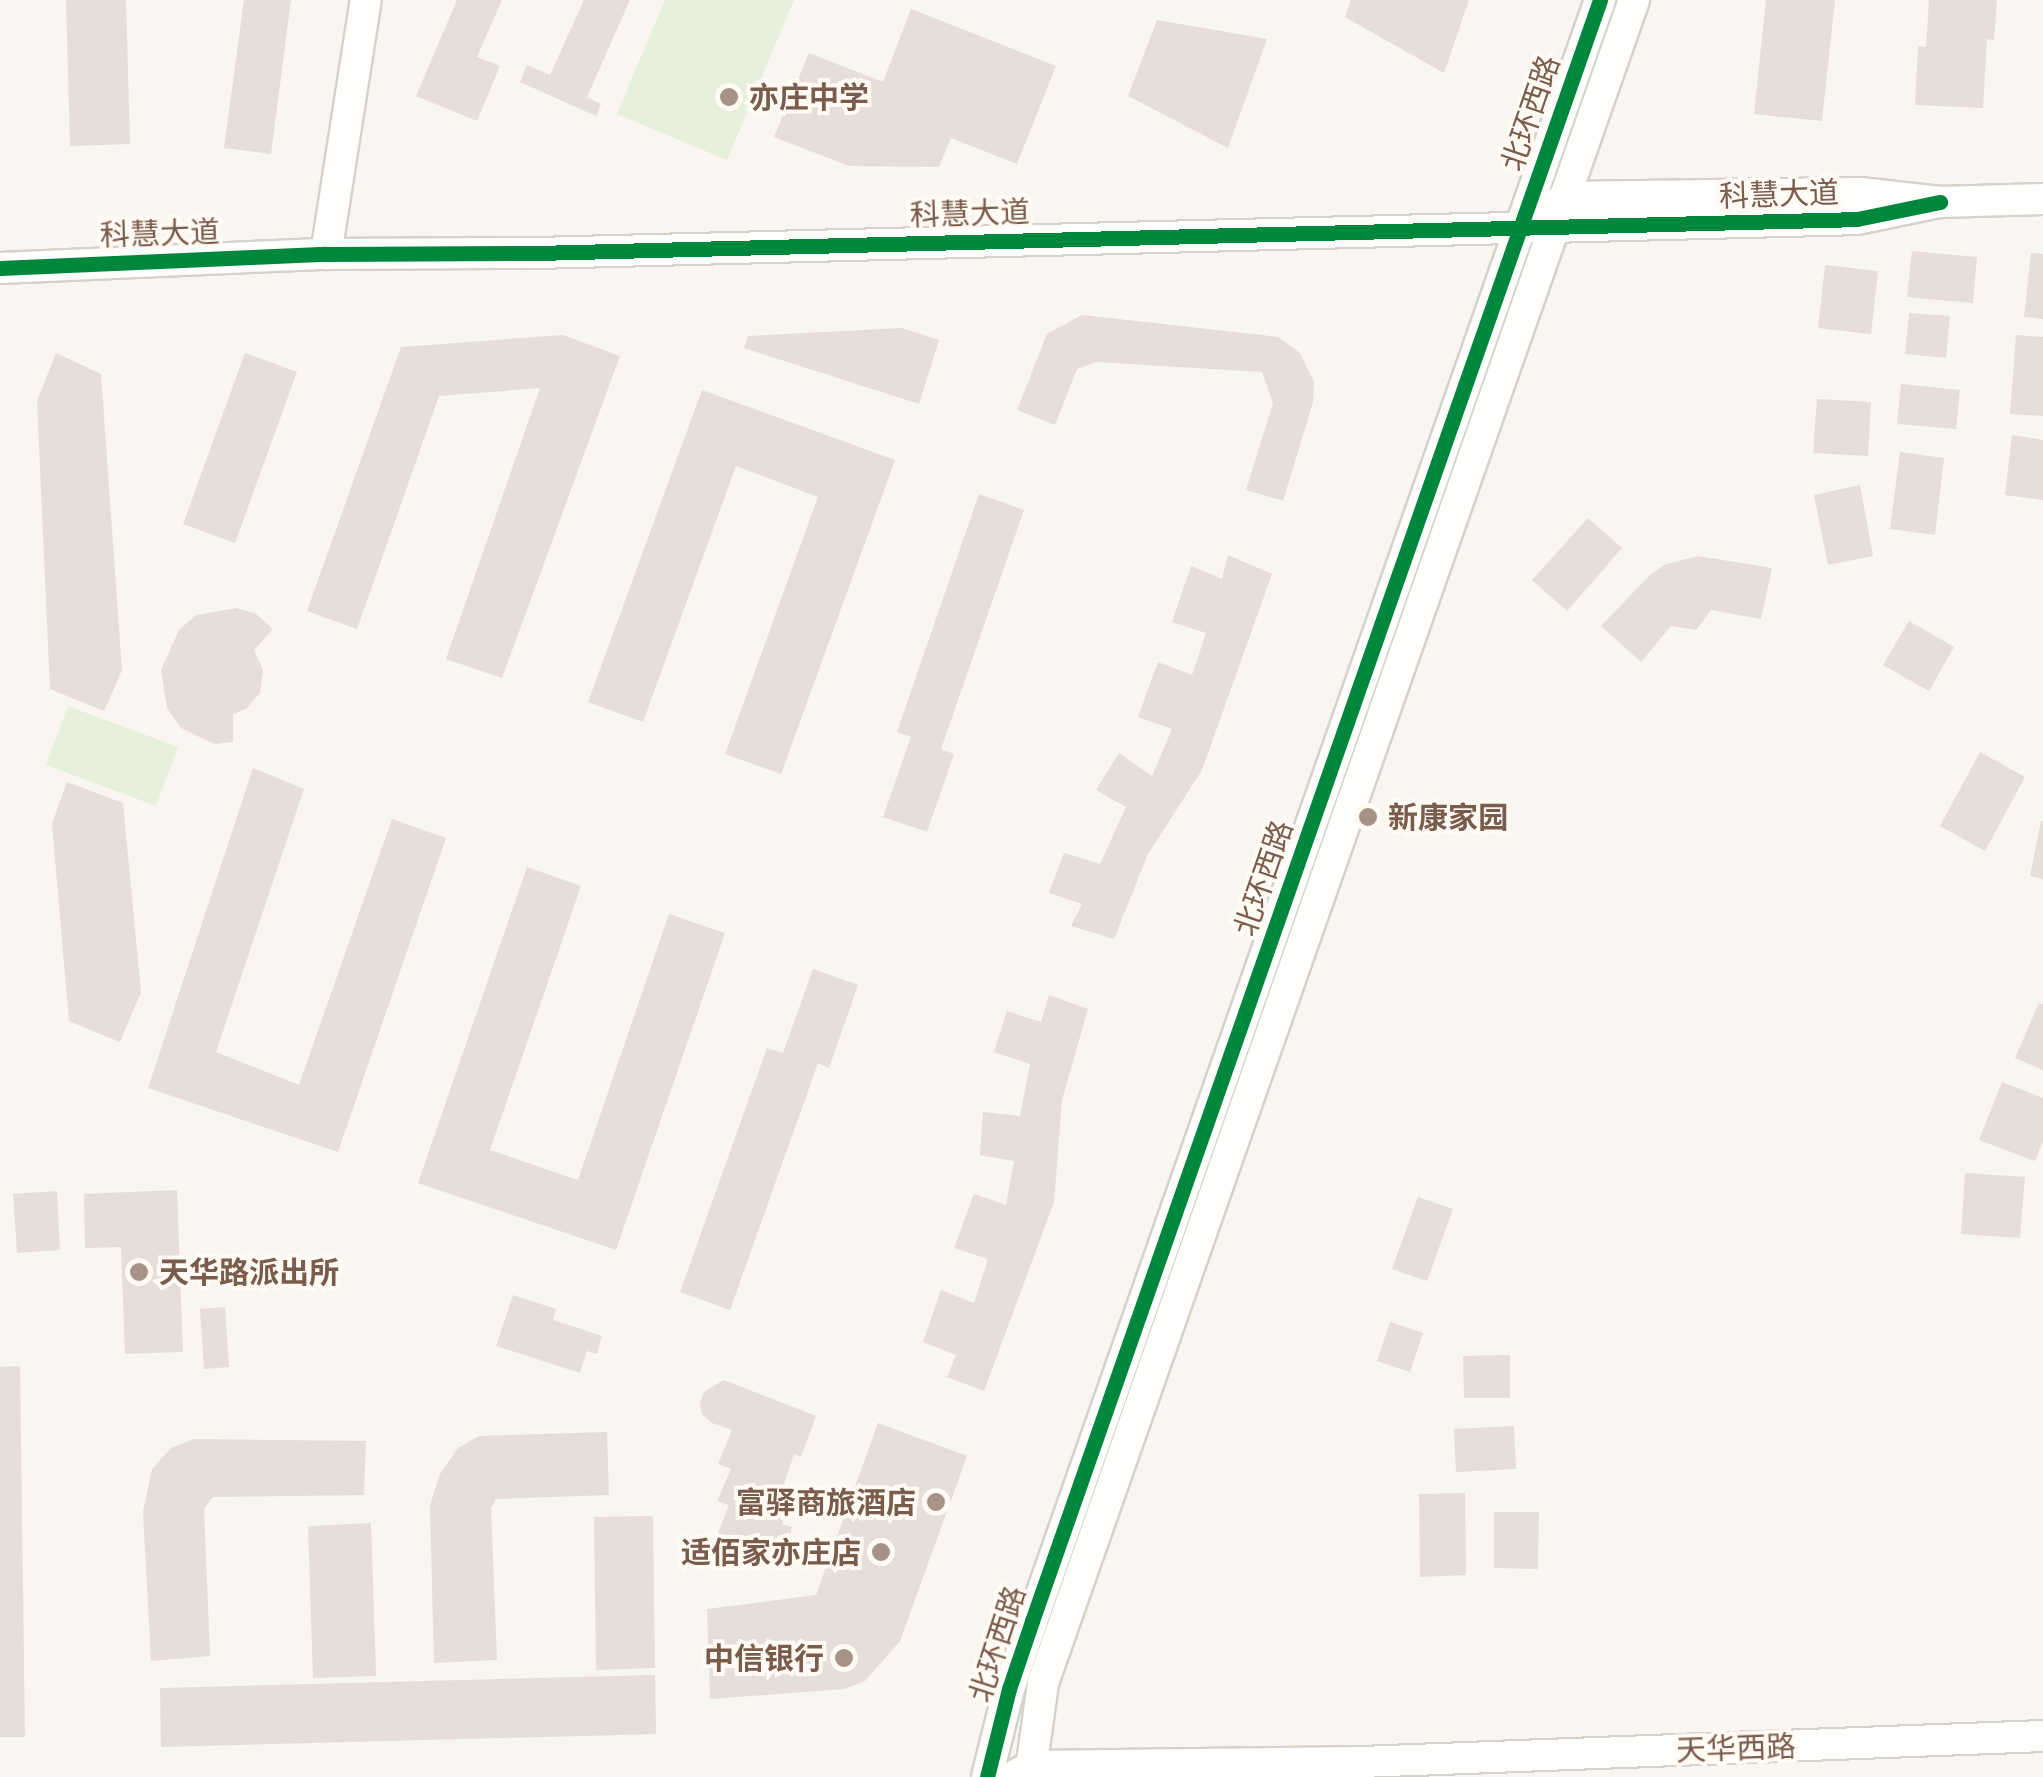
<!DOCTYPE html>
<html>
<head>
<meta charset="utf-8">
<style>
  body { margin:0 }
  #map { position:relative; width:2043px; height:1777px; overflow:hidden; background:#f9f5f0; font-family:"PT Sans Narrow","Noto Sans SC",sans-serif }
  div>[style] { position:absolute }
  .green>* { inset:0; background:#e7f0db }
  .building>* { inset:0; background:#e6ded7 }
  .roads { filter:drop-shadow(2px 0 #d7d1cb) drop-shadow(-2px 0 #d7d1cb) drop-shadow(0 2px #d7d1cb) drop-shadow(0 -2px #d7d1cb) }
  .tertiary>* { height:30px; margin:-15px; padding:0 15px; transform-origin:15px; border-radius:15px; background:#fefefd }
  .cycleway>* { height:15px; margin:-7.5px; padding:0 7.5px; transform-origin:7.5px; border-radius:7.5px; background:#00873e }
  .dots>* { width:28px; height:28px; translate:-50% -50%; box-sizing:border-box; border:5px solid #fffaf3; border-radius:50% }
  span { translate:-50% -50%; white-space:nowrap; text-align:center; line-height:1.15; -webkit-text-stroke:8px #fffaf3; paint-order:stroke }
  .poi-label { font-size:30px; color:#7a5c4d; font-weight:700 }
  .left { translate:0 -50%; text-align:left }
  .right { translate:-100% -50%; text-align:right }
  .street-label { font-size:30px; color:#7a5c4d }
</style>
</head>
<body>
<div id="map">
  <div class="green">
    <div style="clip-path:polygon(665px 0,794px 0,727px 160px,617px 114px)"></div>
    <div style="clip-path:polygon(68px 706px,178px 747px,156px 806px,46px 765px)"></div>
  </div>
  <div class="building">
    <div style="clip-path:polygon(66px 0,126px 0,130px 144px,70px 146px)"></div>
    <div style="clip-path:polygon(244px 0,291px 0,271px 154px,224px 148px)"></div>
    <div style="clip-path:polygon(457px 0,502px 0,477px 57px,500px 66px,477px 121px,416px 96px)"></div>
    <div style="clip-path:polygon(584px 0,630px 0,587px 97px,601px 104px,596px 116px,520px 82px,527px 65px,550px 75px)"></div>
    <div style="clip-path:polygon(1351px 0,1469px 0,1444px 73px,1345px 17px)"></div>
    <div style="clip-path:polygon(1766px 0,1835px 0,1822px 121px,1754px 114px)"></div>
    <div style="clip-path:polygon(1929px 0,1997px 0,1994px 40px,1987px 39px,1983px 108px,1915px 105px,1918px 46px,1926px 47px)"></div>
    <div style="clip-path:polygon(911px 9px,1056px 66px,1017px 164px,951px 138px,939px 167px,849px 166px,774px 137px,809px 53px,883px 82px)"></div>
    <div style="clip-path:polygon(1157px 20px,1267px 39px,1228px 148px,1128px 96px)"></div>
    <div style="clip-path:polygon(1912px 251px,1977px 257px,1973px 303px,1907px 297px)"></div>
    <div style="clip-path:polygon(2031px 253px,2043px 254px,2043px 319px,2024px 317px)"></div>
    <div style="clip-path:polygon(1825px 265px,1878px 271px,1871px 334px,1818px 328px)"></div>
    <div style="clip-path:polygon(1909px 313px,1950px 316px,1946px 358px,1905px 354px)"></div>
    <div style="clip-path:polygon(1082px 315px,1278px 337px,1300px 353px,1314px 382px,1313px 402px,1283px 501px,1246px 490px,1273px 403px,1262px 372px,1096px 362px,1077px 369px,1055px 425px,1017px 410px,1047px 334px)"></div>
    <div style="clip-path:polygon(902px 328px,939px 340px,919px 404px,744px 348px,748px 336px)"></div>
    <div style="clip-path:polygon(563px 335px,620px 356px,502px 678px,446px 659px,540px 388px,439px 396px,357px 629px,307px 611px,401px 347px)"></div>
    <div style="clip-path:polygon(2016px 335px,2043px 337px,2043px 416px,2010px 414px)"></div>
    <div style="clip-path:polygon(56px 353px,101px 374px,122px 670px,104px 711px,50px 689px,37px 401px)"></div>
    <div style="clip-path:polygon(245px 353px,297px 372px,235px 543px,183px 524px)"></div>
    <div style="clip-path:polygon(1901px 384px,1960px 390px,1956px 429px,1897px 424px)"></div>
    <div style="clip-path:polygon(702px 390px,895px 460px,781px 774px,725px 754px,818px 497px,736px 466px,643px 722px,588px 702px)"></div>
    <div style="clip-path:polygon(1817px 399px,1871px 402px,1868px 456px,1813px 453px)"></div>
    <div style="clip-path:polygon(2012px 435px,2043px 440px,2043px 500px,2005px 495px)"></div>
    <div style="clip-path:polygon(1900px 452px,1944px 458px,1935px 535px,1890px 529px)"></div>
    <div style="clip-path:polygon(1860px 485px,1873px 556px,1828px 565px,1814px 495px)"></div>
    <div style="clip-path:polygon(979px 494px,1024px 510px,941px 749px,954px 754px,927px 832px,883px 817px,911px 737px,897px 732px)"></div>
    <div style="clip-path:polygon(1588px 518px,1622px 548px,1567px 611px,1532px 580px)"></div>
    <div style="clip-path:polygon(1228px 555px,1272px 574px,1202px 770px,1148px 854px,1114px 939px,1071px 926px,1082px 904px,1049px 893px,1064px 853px,1100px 864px,1126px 807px,1096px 790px,1119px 753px,1152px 776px,1172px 729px,1138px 717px,1158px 662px,1192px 675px,1206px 633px,1172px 622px,1191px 566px,1222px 579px)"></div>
    <div style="clip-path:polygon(1698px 556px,1772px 568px,1761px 619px,1711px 610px,1696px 630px,1671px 626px,1641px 662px,1601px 626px,1651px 574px,1666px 564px)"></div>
    <div style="clip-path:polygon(237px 608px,256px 614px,273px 629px,254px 650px,263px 670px,260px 693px,246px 709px,233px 714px,233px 742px,214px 744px,181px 728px,167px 708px,161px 670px,179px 630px,196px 615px)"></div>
    <div style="clip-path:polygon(1909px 621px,1954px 647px,1929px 691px,1883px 665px)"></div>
    <div style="clip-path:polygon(1980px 752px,2025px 777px,1985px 851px,1940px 826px)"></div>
    <div style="clip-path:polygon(253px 768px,304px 789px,216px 1052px,299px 1085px,392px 819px,446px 838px,338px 1152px,148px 1088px)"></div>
    <div style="clip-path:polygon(67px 782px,123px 803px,141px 992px,120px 1042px,69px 1021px,52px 824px)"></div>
    <div style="clip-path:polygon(2041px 821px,2043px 821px,2043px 879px,2030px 876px)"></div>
    <div style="clip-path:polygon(527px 867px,581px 886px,490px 1150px,578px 1180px,669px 914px,725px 933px,616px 1250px,418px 1183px)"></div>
    <div style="clip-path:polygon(813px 969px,858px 985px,829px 1068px,818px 1063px,730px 1310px,680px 1292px,767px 1048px,783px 1053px)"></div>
    <div style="clip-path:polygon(1049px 995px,1088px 1009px,1062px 1100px,1054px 1202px,984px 1391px,947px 1377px,956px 1355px,923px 1342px,941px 1290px,974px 1303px,988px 1259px,954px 1248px,974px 1194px,1006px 1205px,1014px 1161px,980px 1155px,983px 1112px,1020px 1116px,1030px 1064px,994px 1052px,1007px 1011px,1041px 1022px)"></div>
    <div style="clip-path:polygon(2039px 1003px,2043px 1004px,2043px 1070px,2015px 1058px)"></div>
    <div style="clip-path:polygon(2002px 1082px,2043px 1098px,2043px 1140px,2035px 1161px,1979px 1140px)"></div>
    <div style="clip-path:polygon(1965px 1173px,2025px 1177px,2020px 1238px,1961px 1234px)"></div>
    <div style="clip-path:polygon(177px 1190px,183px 1352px,125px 1354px,121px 1247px,85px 1248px,84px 1194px)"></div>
    <div style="clip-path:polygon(57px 1191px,60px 1250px,17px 1253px,13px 1194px)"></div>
    <div style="clip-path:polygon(1418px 1197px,1453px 1209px,1427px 1281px,1392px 1269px)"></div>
    <div style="clip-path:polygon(513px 1295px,556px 1309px,553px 1320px,602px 1336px,597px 1354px,587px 1351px,580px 1373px,496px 1346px)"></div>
    <div style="clip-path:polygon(225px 1307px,229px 1367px,204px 1369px,200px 1309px)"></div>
    <div style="clip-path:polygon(1390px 1322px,1423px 1333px,1410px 1372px,1377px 1361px)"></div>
    <div style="clip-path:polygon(1510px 1355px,1510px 1398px,1464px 1398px,1463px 1356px)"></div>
    <div style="clip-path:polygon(20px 1366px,25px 1737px,0 1737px,0 1367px)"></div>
    <div style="clip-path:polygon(724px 1380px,816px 1416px,801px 1457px,794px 1454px,779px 1499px,789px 1502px,782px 1524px,792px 1527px,779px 1566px,715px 1541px,729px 1505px,717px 1501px,731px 1469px,718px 1464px,732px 1430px,712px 1423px,702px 1414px,700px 1403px,704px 1392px)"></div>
    <div style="clip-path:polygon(878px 1423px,967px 1456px,900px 1641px,865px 1681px,845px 1689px,710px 1699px,707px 1609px,816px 1595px)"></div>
    <div style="clip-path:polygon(1514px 1426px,1516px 1469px,1456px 1472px,1454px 1429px)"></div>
    <div style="clip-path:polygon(607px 1432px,609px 1495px,496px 1499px,491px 1508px,497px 1660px,434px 1663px,430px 1505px,440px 1474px,458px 1448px,479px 1436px)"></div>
    <div style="clip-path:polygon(194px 1439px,366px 1441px,364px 1495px,213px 1497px,204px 1509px,210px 1656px,151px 1661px,143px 1512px,152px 1469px,171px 1448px)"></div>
    <div style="clip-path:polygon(1465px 1493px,1466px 1575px,1420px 1577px,1419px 1494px)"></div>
    <div style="clip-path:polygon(1494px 1512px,1539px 1512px,1538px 1569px,1494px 1568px)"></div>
    <div style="clip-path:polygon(653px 1516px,655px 1668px,596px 1670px,594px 1517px)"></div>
    <div style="clip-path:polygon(371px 1523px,376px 1676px,313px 1678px,308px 1526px)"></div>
    <div style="clip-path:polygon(655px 1675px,656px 1734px,161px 1747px,160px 1688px)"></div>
  </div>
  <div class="roads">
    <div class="tertiary">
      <div style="left:1552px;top:206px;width:17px;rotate:-33deg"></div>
      <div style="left:1566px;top:197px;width:294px;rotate:-0.8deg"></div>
      <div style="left:1860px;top:193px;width:81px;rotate:6.4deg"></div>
      <div style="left:1940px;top:202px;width:103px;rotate:-1.7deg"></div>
      <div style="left:326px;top:254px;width:257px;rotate:-81.1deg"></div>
      <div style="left:0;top:268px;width:326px;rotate:-2.5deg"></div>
      <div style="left:326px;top:254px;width:210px;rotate:-0.3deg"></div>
      <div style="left:536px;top:253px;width:1321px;rotate:-1.47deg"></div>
      <div style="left:1857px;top:219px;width:85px;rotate:-11.6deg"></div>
      <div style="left:1014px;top:1776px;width:20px;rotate:-30deg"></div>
      <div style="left:1031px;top:1766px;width:330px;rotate:-0.7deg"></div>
      <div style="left:1361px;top:1762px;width:682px;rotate:-2.18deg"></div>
      <div style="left:987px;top:1777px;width:91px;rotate:-76deg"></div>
      <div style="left:1009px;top:1689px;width:72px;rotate:-71.3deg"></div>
      <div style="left:1032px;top:1621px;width:1718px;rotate:-70.69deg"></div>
      <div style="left:1030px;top:1777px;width:95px;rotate:-82.1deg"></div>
      <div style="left:1043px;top:1683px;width:1784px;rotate:-70.65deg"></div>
    </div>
  </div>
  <div class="cycleway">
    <div style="left:0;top:268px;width:326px;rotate:-2.5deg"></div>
    <div style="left:326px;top:254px;width:210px;rotate:-0.3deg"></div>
    <div style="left:536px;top:253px;width:1321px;rotate:-1.47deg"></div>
    <div style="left:1857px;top:219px;width:85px;rotate:-11.6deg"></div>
    <div style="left:987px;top:1777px;width:91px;rotate:-76deg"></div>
    <div style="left:1009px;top:1689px;width:72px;rotate:-71.3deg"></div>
    <div style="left:1032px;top:1621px;width:1718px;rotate:-70.69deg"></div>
  </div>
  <div class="dots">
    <div style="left:729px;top:97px;background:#a69286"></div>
    <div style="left:1368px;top:817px;background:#a69286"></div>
    <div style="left:139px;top:1272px;background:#a69286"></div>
    <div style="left:936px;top:1502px;background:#a69286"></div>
    <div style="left:881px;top:1552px;background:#a69286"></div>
    <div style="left:844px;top:1658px;background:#a69286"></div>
  </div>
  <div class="poi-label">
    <span class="left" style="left:749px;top:97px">亦庄中学</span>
    <span class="left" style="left:1388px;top:817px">新康家园</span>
    <span class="left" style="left:159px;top:1272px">天华路派出所</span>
    <span class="right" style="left:916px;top:1502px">富驿商旅酒店</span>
    <span class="right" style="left:861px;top:1552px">适佰家亦庄店</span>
    <span class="right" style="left:824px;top:1658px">中信银行</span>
  </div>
  <div class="street-label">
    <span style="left:1530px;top:113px;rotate:-71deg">北环西路</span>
    <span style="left:1779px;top:194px;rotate:-2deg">科慧大道</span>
    <span style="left:970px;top:213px;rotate:-2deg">科慧大道</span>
    <span style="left:160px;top:233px;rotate:-2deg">科慧大道</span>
    <span style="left:1263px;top:878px;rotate:-71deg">北环西路</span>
    <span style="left:997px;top:1644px;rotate:-72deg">北环西路</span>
    <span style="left:1736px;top:1748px;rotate:-2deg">天华西路</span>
  </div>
</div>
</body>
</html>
